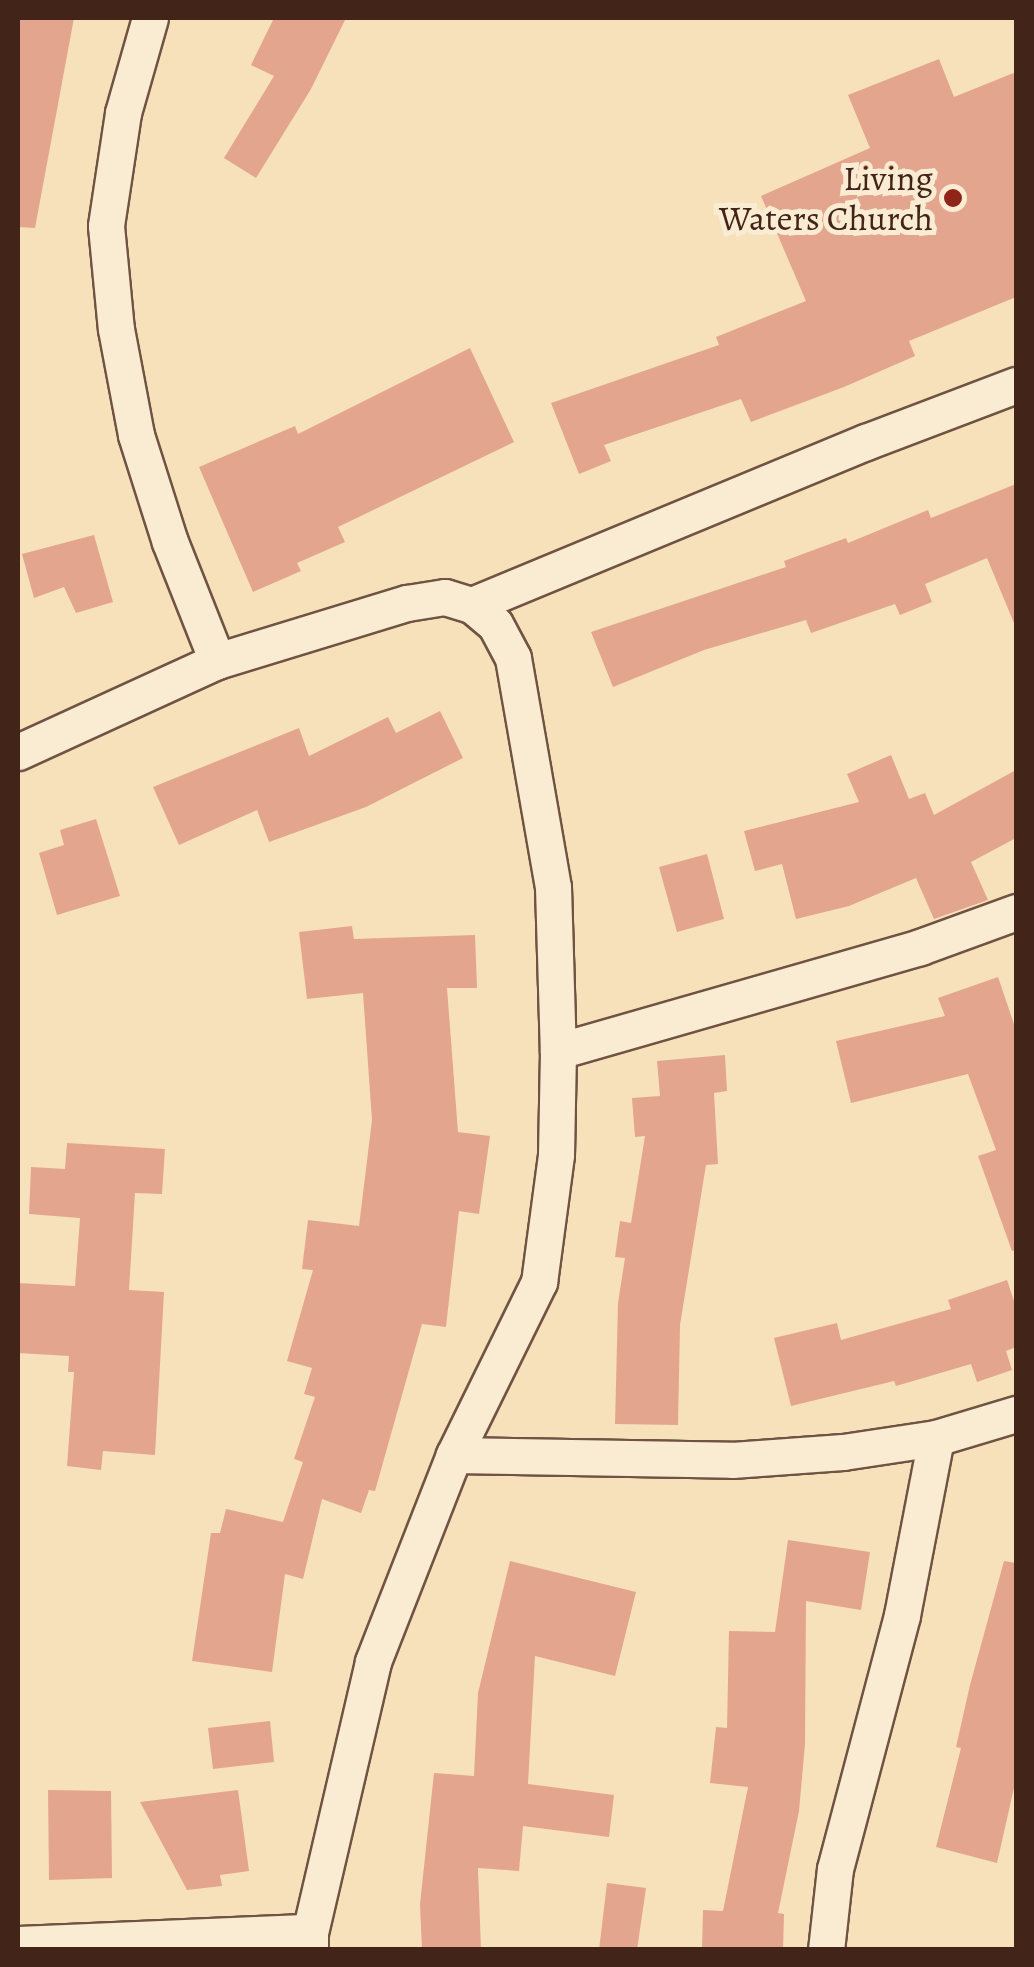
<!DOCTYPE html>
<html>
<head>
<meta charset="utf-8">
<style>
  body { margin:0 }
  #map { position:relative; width:1034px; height:1967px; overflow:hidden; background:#f6e1bb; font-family:Alegreya,serif }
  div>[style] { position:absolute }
  .building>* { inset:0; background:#e4a58e }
  .roads { filter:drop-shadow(2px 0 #705342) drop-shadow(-2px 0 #705342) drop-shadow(0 2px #705342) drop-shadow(0 -2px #705342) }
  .minor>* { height:35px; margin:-17.5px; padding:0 17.5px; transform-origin:17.5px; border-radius:17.5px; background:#f9ecd3 }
  .dots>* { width:28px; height:28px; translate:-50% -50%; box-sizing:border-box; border:5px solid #f9ecd3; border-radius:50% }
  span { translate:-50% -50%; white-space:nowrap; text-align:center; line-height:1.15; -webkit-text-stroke:10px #f9ecd3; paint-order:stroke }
  .poi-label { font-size:35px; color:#432419 }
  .right { translate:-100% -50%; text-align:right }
  .frame { position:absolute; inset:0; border:20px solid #432419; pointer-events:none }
</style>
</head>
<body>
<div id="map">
  <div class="building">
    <div style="clip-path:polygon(18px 18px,74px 18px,35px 228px,18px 227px)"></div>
    <div style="clip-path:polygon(274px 18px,346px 18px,311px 89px,256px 178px,224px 158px,274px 76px,251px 65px)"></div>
    <div style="clip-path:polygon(939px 59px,954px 97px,1016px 72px,1016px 297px,909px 341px,915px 356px,844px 387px,751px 422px,741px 399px,604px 445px,611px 461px,579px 474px,551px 403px,719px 345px,716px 337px,806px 301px,761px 196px,870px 148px,848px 95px)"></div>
    <div style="clip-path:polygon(470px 348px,514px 442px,338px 527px,345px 542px,297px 563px,301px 571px,253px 592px,199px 467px,295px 426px,298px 434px)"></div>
    <div style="clip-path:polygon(1016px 484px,1016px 628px,987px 558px,925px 584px,932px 602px,900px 615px,895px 604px,811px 633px,806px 620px,704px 650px,613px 687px,591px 632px,786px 567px,784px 561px,846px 538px,848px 543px,928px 510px,931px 518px)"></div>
    <div style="clip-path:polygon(94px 535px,113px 602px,76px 613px,64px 587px,34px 598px,22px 554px)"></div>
    <div style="clip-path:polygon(440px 711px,463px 758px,366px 807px,269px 842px,257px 810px,179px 845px,153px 787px,299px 728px,309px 756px,388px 717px,396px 733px)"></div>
    <div style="clip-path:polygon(891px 755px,909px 799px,925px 793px,934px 815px,1016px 770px,1016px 838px,971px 862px,988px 900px,934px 919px,916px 878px,849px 906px,796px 919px,782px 864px,755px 871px,744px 831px,859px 802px,847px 774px)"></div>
    <div style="clip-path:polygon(96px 819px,120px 896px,57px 915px,39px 853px,64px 845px,60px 830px)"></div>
    <div style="clip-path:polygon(707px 854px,724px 919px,677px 932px,659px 867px)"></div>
    <div style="clip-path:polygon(352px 926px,354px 939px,475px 935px,477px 988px,447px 988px,458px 1132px,490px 1136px,479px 1214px,459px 1211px,446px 1327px,422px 1324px,375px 1491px,369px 1490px,361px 1513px,322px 1499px,303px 1579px,285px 1574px,272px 1672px,192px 1661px,211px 1533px,220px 1533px,226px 1509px,283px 1522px,303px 1462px,294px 1459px,315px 1397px,304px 1394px,312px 1368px,287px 1361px,313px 1270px,302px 1269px,308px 1220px,359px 1226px,372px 1120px,363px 993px,307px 999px,299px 932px)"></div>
    <div style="clip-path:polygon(998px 977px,1016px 1030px,1016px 1250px,1012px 1251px,978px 1156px,996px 1150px,968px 1074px,851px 1103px,836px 1041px,945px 1016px,938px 998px)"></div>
    <div style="clip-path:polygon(725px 1055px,727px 1091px,714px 1093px,718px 1164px,706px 1165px,680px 1325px,678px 1425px,615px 1424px,618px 1303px,625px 1258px,615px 1257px,620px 1221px,631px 1223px,645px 1136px,635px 1137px,632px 1098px,660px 1096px,657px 1061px)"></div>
    <div style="clip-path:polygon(67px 1143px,165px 1149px,162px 1194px,135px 1193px,129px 1290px,164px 1292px,155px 1455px,103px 1451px,101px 1470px,67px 1466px,74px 1372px,68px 1372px,69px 1356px,18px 1353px,18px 1283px,75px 1286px,80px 1218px,29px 1214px,31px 1167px,65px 1169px)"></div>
    <div style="clip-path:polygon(1007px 1280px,1016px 1307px,1016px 1347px,1006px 1351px,1012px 1370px,977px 1382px,971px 1364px,896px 1386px,894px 1381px,791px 1406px,774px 1338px,837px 1323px,841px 1340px,951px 1309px,948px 1300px)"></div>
    <div style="clip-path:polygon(788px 1540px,870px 1552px,861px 1610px,806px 1601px,805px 1744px,799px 1811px,778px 1913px,784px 1914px,783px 1950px,702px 1950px,703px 1910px,723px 1911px,748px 1787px,710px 1783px,716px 1727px,727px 1728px,729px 1631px,775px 1632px)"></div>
    <div style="clip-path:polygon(510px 1561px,636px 1592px,615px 1676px,535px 1656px,528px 1784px,614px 1795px,609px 1837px,523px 1826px,519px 1871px,478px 1868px,481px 1950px,422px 1950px,420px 1904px,434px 1773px,474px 1776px,478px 1693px)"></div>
    <div style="clip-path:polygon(1004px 1561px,1016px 1563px,1016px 1779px,997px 1863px,936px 1847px,961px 1748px,956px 1747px,970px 1685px)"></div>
    <div style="clip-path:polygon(270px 1721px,274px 1762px,213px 1769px,208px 1728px)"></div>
    <div style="clip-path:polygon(48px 1790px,111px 1791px,112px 1878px,49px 1880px)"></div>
    <div style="clip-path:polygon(238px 1790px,249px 1871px,220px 1875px,222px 1886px,187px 1890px,140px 1802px)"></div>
    <div style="clip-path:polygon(607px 1883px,646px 1888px,637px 1950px,599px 1950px)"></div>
  </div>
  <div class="roads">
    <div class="minor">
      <div style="left:150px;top:18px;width:99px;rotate:105.9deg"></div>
      <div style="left:123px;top:113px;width:114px;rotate:98.6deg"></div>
      <div style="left:106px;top:226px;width:103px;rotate:84.5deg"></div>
      <div style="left:116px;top:329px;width:108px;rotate:79.3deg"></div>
      <div style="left:136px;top:435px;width:112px;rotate:72.4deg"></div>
      <div style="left:170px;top:542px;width:128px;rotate:68.4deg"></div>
      <div style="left:472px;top:605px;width:426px;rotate:-22.5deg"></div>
      <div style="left:866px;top:442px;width:160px;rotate:-20.8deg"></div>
      <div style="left:18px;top:752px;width:219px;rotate:-24.6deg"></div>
      <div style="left:217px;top:661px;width:199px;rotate:-17deg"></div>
      <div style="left:407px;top:603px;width:38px;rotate:-9deg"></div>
      <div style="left:445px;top:597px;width:28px;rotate:17deg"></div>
      <div style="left:472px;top:605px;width:30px;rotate:40deg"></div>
      <div style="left:495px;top:624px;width:38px;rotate:62deg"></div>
      <div style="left:513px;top:658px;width:232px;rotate:80.1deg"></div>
      <div style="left:553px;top:887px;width:164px;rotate:88.3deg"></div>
      <div style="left:558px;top:1051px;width:104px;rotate:91.1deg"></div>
      <div style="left:556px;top:1155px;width:128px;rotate:97.6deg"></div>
      <div style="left:539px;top:1282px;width:193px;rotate:116.2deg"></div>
      <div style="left:454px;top:1455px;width:222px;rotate:111.4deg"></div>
      <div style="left:373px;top:1662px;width:277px;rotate:103.1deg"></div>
      <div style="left:310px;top:1932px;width:18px;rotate:90deg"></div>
      <div style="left:558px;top:1051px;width:377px;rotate:-16deg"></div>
      <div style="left:920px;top:947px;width:102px;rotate:-20deg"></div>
      <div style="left:454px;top:1455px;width:278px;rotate:1deg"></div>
      <div style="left:732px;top:1460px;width:111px;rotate:-4.1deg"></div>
      <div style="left:843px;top:1452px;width:94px;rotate:-8.6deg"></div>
      <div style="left:936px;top:1438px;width:84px;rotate:-16.7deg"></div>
      <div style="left:18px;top:1944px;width:292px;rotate:-2.4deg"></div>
      <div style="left:826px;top:1950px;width:81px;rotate:-83.7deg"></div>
      <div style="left:835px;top:1869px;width:263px;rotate:-75.2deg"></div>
      <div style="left:902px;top:1615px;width:180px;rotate:-79.1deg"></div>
    </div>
  </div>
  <div class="dots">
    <div style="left:953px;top:198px;background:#8f2418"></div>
  </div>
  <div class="poi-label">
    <span class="right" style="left:933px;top:198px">Living<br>Waters Church</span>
  </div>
  <div class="frame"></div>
</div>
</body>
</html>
